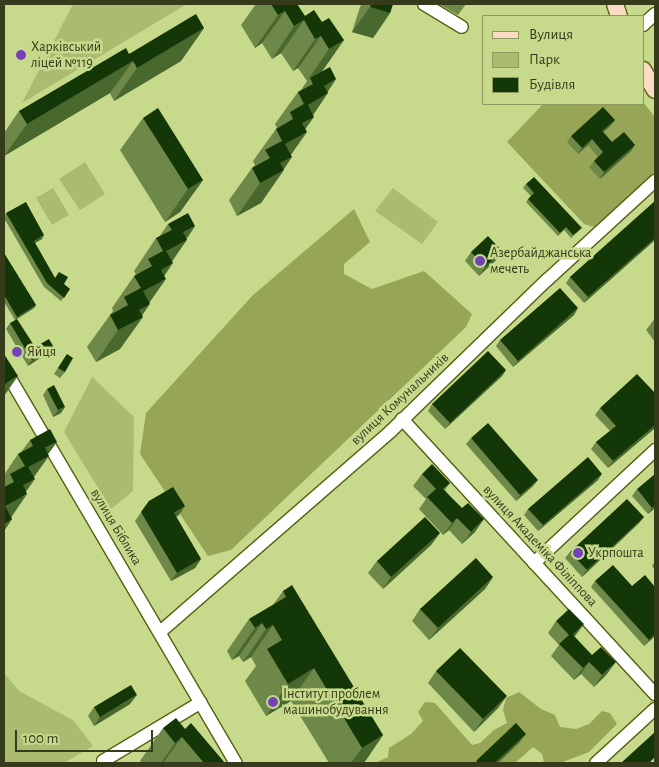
<!DOCTYPE html>
<html>
<head>
<meta charset="utf-8">
<style>
  body { margin:0 }
  #map { position:relative; width:659px; height:767px; overflow:hidden; background:#c7d98b; font-family:"Alegreya Sans",sans-serif }
  div>[style] { position:absolute }
  .green>* { inset:0; background:#abbc71 }
  .forest>* { inset:0; background:#96a656 }
  .roads { filter:drop-shadow(1px 0 #54610f) drop-shadow(-1px 0 #54610f) drop-shadow(0 1px #54610f) drop-shadow(0 -1px #54610f) }
  .minor>* { height:12px; margin:-6px; padding:0 6px; transform-origin:6px; border-radius:6px; background:#fff }
  .major>* { height:16px; margin:-8px; padding:0 8px; transform-origin:8px; border-radius:8px; background:#fbdbc2 }
  .wall>* { inset:0; background:#6d8848 }
  .shaded-wall>* { inset:0; background:#49682e }
  .building>* { inset:0; background:#133706 }
  .dots>* { width:14px; height:14px; translate:-50% -50%; box-sizing:border-box; border:2px solid #c7d98b; border-radius:50% }
  span { translate:-50% -50%; white-space:nowrap; text-align:center; line-height:1.15; -webkit-text-stroke:5px #c7d98b; paint-order:stroke }
  .poi-label { font-size:14px; color:#353b1b }
  .left { translate:0 -50%; text-align:left }
  .street-label { font-size:14px; color:#353b1b }
  .frame { position:absolute; inset:0; border:5px solid #353b1b; pointer-events:none }
  .legend { position:absolute; left:482px; top:15px; width:162px; height:90px; box-sizing:border-box; background:#c7d98b; border:1px solid #8d9a5e; margin:0; padding:6px 9px; list-style:none; font-size:15px; color:#353b1b }
  .legend li { display:flex; align-items:center; gap:10px; height:25px }
  .legend b { width:25px; border:1px solid #8d9a5e }
  .scale { position:absolute; left:15px; top:730px; width:138px; height:22px; box-sizing:border-box; border:2px solid #353b1b; border-top:0; padding-left:6px; font-size:15px; line-height:18px; white-space:nowrap; color:#353b1b; -webkit-text-stroke:4px #c7d98b; paint-order:stroke }
</style>
</head>
<body>
<div id="map">
  <div class="green">
    <div style="clip-path:polygon(73px 4px,187px 4px,22px 103px)"></div>
    <div style="clip-path:polygon(85px 162px,105px 194px,80px 210px,59px 179px)"></div>
    <div style="clip-path:polygon(53px 188px,69px 215px,52px 225px,36px 198px)"></div>
    <div style="clip-path:polygon(393px 188px,438px 222px,422px 244px,375px 211px)"></div>
    <div style="clip-path:polygon(92px 377px,134px 417px,133px 491px,111px 509px,64px 432px)"></div>
    <div style="clip-path:polygon(4px 673px,19px 691px,73px 720px,93px 746px,64px 763px,4px 763px)"></div>
  </div>
  <div class="forest">
    <div style="clip-path:polygon(643px 102px,655px 117px,655px 171px,597px 228px,584px 224px,507px 142px,543px 104px)"></div>
    <div style="clip-path:polygon(354px 209px,370px 242px,344px 264px,344px 274px,372px 289px,424px 271px,472px 314px,466px 327px,231px 550px,208px 556px,140px 454px,146px 413px,253px 295px)"></div>
    <div style="clip-path:polygon(519px 692px,541px 709px,555px 715px,560px 727px,576px 729px,589px 724px,602px 711px,610px 713px,617px 724px,589px 752px,560px 763px,544px 763px,542px 754px,533px 747px,515px 763px,375px 763px,388px 757px,389px 748px,411px 734px,423px 721px,418px 712px,425px 702px,435px 703px,472px 745px,480px 743px,494px 730px,507px 723px,503px 710px,506px 698px)"></div>
  </div>
  <div class="roads">
    <div class="minor">
      <div style="left:424px;top:4px;width:44px;rotate:31.2deg"></div>
      <div style="left:643px;top:25px;width:16px;rotate:-43deg"></div>
      <div style="left:4px;top:368px;width:458px;rotate:59.6deg"></div>
      <div style="left:402px;top:419px;width:374px;rotate:47.4deg"></div>
      <div style="left:534px;top:563px;width:166px;rotate:-43deg"></div>
      <div style="left:160px;top:632px;width:306px;rotate:-41deg"></div>
      <div style="left:391px;top:431px;width:217px;rotate:-44.1deg"></div>
      <div style="left:547px;top:280px;width:147px;rotate:-42.5deg"></div>
      <div style="left:103px;top:761px;width:114px;rotate:-31deg"></div>
      <div style="left:596px;top:763px;width:80px;rotate:-42.5deg"></div>
    </div>
    <div class="major">
      <div style="left:615px;top:4px;width:13px;rotate:72deg"></div>
      <div style="left:643px;top:70px;width:23px;rotate:59deg"></div>
    </div>
  </div>
  <div class="wall">
    <div style="clip-path:polygon(256px 4px,297px 4px,305px 16px,322px 22px,344px 40px,322px 71px,336px 79px,313px 115px,283px 169px,261px 203px,237px 216px,229px 200px,252px 168px,255px 165px,253px 161px,276px 129px,277px 128px,275px 124px,298px 92px,301px 90px,307px 81px,298px 68px,293px 71px,281px 53px,272px 59px,262px 43px,255px 48px,241px 25px)"></div>
    <div style="clip-path:polygon(362px 4px,393px 4px,390px 13px,373px 38px,352px 32px,360px 7px)"></div>
    <div style="clip-path:polygon(439px 4px,466px 4px,458px 15px)"></div>
    <div style="clip-path:polygon(204px 28px,181px 61px,114px 101px,110px 93px,4px 156px,4px 133px,19px 111px,129px 54px)"></div>
    <div style="clip-path:polygon(143px 118px,203px 180px,180px 212px,165px 222px,120px 150px)"></div>
    <div style="clip-path:polygon(615px 120px,610px 126px,604px 132px,612px 142px,635px 145px,631px 151px,600px 179px,589px 167px,594px 161px,598px 157px,588px 145px,578px 154px,567px 142px,571px 136px)"></div>
    <div style="clip-path:polygon(526px 184px,579px 231px,571px 238px,564px 230px,558px 236px,526px 202px,531px 196px,523px 188px)"></div>
    <div style="clip-path:polygon(655px 201px,655px 240px,584px 303px,566px 283px,570px 277px)"></div>
    <div style="clip-path:polygon(6px 213px,42px 239px,35px 243px,55px 278px,70px 289px,61px 301px,44px 287px,4px 218px)"></div>
    <div style="clip-path:polygon(168px 224px,195px 226px,172px 262px,142px 316px,120px 349px,96px 362px,87px 347px,110px 315px,113px 311px,112px 308px,134px 276px,136px 275px,134px 271px,156px 238px,159px 237px)"></div>
    <div style="clip-path:polygon(502px 251px,496px 260px,479px 276px,465px 261px,471px 252px)"></div>
    <div style="clip-path:polygon(4px 253px,36px 305px,34px 308px,15px 320px,4px 302px)"></div>
    <div style="clip-path:polygon(574px 315px,513px 367px,496px 346px,500px 340px)"></div>
    <div style="clip-path:polygon(655px 319px,655px 342px,646px 330px,653px 321px)"></div>
    <div style="clip-path:polygon(10px 323px,35px 347px,53px 346px,49px 352px,28px 366px,6px 329px)"></div>
    <div style="clip-path:polygon(67px 354px,65px 372px,60px 378px,54px 374px)"></div>
    <div style="clip-path:polygon(506px 370px,502px 376px,445px 429px,428px 411px,432px 404px)"></div>
    <div style="clip-path:polygon(47px 389px,61px 413px,53px 417px,43px 395px)"></div>
    <div style="clip-path:polygon(655px 393px,655px 428px,608px 468px,591px 449px,596px 442px,610px 431px,595px 415px,600px 408px)"></div>
    <div style="clip-path:polygon(471px 438px,533px 486px,516px 501px,466px 444px)"></div>
    <div style="clip-path:polygon(30px 440px,48px 454px,34px 477px,11px 517px,12px 519px,4px 531px,5px 533px,4px 534px,4px 475px,18px 454px,21px 452px)"></div>
    <div style="clip-path:polygon(422px 474px,450px 483px,445px 490px,475px 532px,462px 544px,449px 530px,443px 535px,419px 509px,426px 499px,413px 486px)"></div>
    <div style="clip-path:polygon(598px 480px,538px 531px,524px 515px,528px 509px)"></div>
    <div style="clip-path:polygon(637px 489px,655px 508px,648px 514px,632px 496px)"></div>
    <div style="clip-path:polygon(149px 501px,179px 515px,176px 516px,201px 559px,195px 568px,171px 581px,135px 521px)"></div>
    <div style="clip-path:polygon(644px 517px,639px 523px,582px 577px,565px 558px,570px 552px)"></div>
    <div style="clip-path:polygon(440px 533px,431px 545px,383px 589px,368px 573px,377px 561px)"></div>
    <div style="clip-path:polygon(655px 561px,655px 570px,652px 566px)"></div>
    <div style="clip-path:polygon(493px 577px,485px 589px,429px 640px,412px 621px,420px 609px)"></div>
    <div style="clip-path:polygon(595px 581px,632px 586px,655px 636px,644px 646px,591px 587px)"></div>
    <div style="clip-path:polygon(283px 591px,383px 735px,364px 763px,329px 763px,291px 701px,266px 716px,245px 681px,256px 666px,251px 657px,243px 662px,239px 656px,232px 660px,227px 651px,249px 619px,273px 605px)"></div>
    <div style="clip-path:polygon(556px 621px,575px 637px,607px 674px,594px 687px,581px 674px,574px 680px,551px 656px,559px 645px,548px 633px)"></div>
    <div style="clip-path:polygon(436px 671px,498px 708px,474px 732px,428px 683px)"></div>
    <div style="clip-path:polygon(130px 704px,94px 726px,88px 716px,94px 707px)"></div>
    <div style="clip-path:polygon(163px 728px,185px 729px,225px 763px,142px 763px,140px 761px)"></div>
  </div>
  <div class="shaded-wall">
    <div style="clip-path:polygon(370px 7px,390px 13px,373px 38px,352px 32px)"></div>
    <div style="clip-path:polygon(285px 11px,262px 43px,255px 48px,278px 15px)"></div>
    <div style="clip-path:polygon(304px 20px,281px 53px,272px 59px,294px 26px)"></div>
    <div style="clip-path:polygon(204px 28px,181px 61px,114px 101px,137px 68px)"></div>
    <div style="clip-path:polygon(321px 36px,298px 68px,293px 71px,315px 39px)"></div>
    <div style="clip-path:polygon(344px 40px,321px 73px,310px 78px,307px 81px,329px 49px)"></div>
    <div style="clip-path:polygon(133px 61px,110px 93px,4px 156px,27px 124px)"></div>
    <div style="clip-path:polygon(336px 79px,325px 95px,328px 93px,311px 118px,314px 117px,301px 135px,307px 132px,288px 159px,292px 157px,282px 172px,284px 170px,261px 203px,237px 216px,260px 183px,308px 105px,324px 86px)"></div>
    <div style="clip-path:polygon(615px 120px,610px 126px,598px 137px,602px 131px)"></div>
    <div style="clip-path:polygon(592px 139px,588px 145px,578px 154px,582px 148px)"></div>
    <div style="clip-path:polygon(635px 145px,631px 151px,600px 179px,604px 172px)"></div>
    <div style="clip-path:polygon(203px 180px,180px 212px,165px 222px,188px 189px)"></div>
    <div style="clip-path:polygon(195px 226px,184px 242px,187px 240px,169px 265px,173px 263px,160px 282px,166px 279px,147px 306px,150px 304px,140px 318px,143px 317px,120px 349px,96px 362px,118px 330px,121px 323px,166px 251px,183px 232px)"></div>
    <div style="clip-path:polygon(44px 235px,42px 239px,31px 245px,34px 241px)"></div>
    <div style="clip-path:polygon(655px 238px,655px 240px,584px 303px,588px 297px)"></div>
    <div style="clip-path:polygon(502px 251px,496px 260px,479px 276px,485px 267px)"></div>
    <div style="clip-path:polygon(36px 305px,34px 308px,15px 320px,17px 317px)"></div>
    <div style="clip-path:polygon(578px 308px,574px 315px,513px 367px,518px 361px)"></div>
    <div style="clip-path:polygon(53px 346px,49px 352px,28px 366px,32px 360px)"></div>
    <div style="clip-path:polygon(506px 370px,502px 376px,445px 429px,450px 423px)"></div>
    <div style="clip-path:polygon(18px 376px,4px 396px,4px 385px)"></div>
    <div style="clip-path:polygon(65px 407px,61px 413px,53px 417px,58px 410px)"></div>
    <div style="clip-path:polygon(655px 425px,655px 428px,608px 468px,613px 461px)"></div>
    <div style="clip-path:polygon(57px 442px,46px 457px,49px 456px,31px 481px,35px 479px,22px 497px,27px 494px,8px 522px,12px 519px,4px 531px,4px 508px,28px 467px,45px 448px)"></div>
    <div style="clip-path:polygon(602px 474px,598px 480px,538px 531px,543px 525px)"></div>
    <div style="clip-path:polygon(538px 480px,533px 486px,516px 501px,520px 495px)"></div>
    <div style="clip-path:polygon(185px 506px,179px 515px,168px 522px,174px 513px)"></div>
    <div style="clip-path:polygon(655px 506px,655px 508px,648px 514px,652px 508px)"></div>
    <div style="clip-path:polygon(644px 517px,639px 523px,582px 577px,587px 570px)"></div>
    <div style="clip-path:polygon(457px 518px,449px 530px,443px 535px,452px 523px)"></div>
    <div style="clip-path:polygon(484px 519px,475px 532px,462px 544px,471px 532px)"></div>
    <div style="clip-path:polygon(440px 533px,431px 545px,383px 589px,391px 577px)"></div>
    <div style="clip-path:polygon(201px 559px,195px 568px,171px 581px,177px 573px)"></div>
    <div style="clip-path:polygon(493px 577px,485px 589px,429px 640px,438px 628px)"></div>
    <div style="clip-path:polygon(262px 623px,239px 656px,232px 660px,255px 628px)"></div>
    <div style="clip-path:polygon(584px 624px,575px 636px,565px 647px,573px 635px)"></div>
    <div style="clip-path:polygon(273px 625px,251px 657px,243px 662px,266px 629px)"></div>
    <div style="clip-path:polygon(655px 634px,655px 636px,644px 646px,649px 640px)"></div>
    <div style="clip-path:polygon(589px 662px,581px 674px,574px 680px,583px 668px)"></div>
    <div style="clip-path:polygon(616px 662px,607px 674px,594px 687px,602px 675px)"></div>
    <div style="clip-path:polygon(314px 668px,291px 701px,266px 716px,288px 684px)"></div>
    <div style="clip-path:polygon(137px 695px,130px 704px,94px 726px,100px 717px)"></div>
    <div style="clip-path:polygon(507px 696px,498px 708px,474px 732px,483px 719px)"></div>
    <div style="clip-path:polygon(526px 734px,519px 743px,498px 763px,495px 763px)"></div>
    <div style="clip-path:polygon(383px 735px,364px 763px,351px 763px,362px 748px)"></div>
    <div style="clip-path:polygon(182px 737px,163px 763px,161px 763px,175px 743px)"></div>
  </div>
  <div class="building">
    <div style="clip-path:polygon(271px 4px,297px 4px,305px 16px,314px 10px,322px 22px,329px 18px,344px 40px,329px 49px,321px 36px,315px 39px,304px 20px,294px 26px,285px 11px,278px 15px)"></div>
    <div style="clip-path:polygon(371px 4px,393px 4px,390px 13px,370px 7px)"></div>
    <div style="clip-path:polygon(196px 14px,204px 28px,137px 68px,133px 61px,27px 124px,19px 111px,126px 48px,129px 54px)"></div>
    <div style="clip-path:polygon(330px 67px,336px 79px,324px 86px,328px 93px,308px 105px,314px 117px,302px 123px,307px 132px,285px 144px,292px 157px,280px 163px,284px 170px,260px 183px,252px 168px,270px 158px,265px 150px,282px 141px,276px 129px,293px 119px,290px 112px,304px 104px,298px 92px,313px 84px,310px 78px)"></div>
    <div style="clip-path:polygon(603px 107px,615px 120px,602px 131px,612px 142px,624px 132px,635px 145px,604px 172px,594px 161px,603px 152px,592px 139px,582px 148px,571px 136px)"></div>
    <div style="clip-path:polygon(158px 108px,203px 180px,188px 189px,143px 118px)"></div>
    <div style="clip-path:polygon(534px 177px,582px 228px,573px 235px,566px 227px,560px 233px,528px 199px,534px 193px,526px 184px)"></div>
    <div style="clip-path:polygon(655px 201px,655px 238px,588px 297px,570px 277px)"></div>
    <div style="clip-path:polygon(26px 202px,44px 235px,34px 241px,55px 278px,59px 272px,68px 277px,64px 284px,70px 289px,64px 298px,47px 283px,6px 213px)"></div>
    <div style="clip-path:polygon(188px 213px,195px 226px,183px 232px,187px 240px,166px 251px,173px 263px,161px 270px,166px 279px,143px 291px,150px 304px,139px 310px,143px 317px,118px 330px,110px 315px,128px 305px,124px 297px,141px 288px,134px 276px,152px 266px,148px 259px,163px 251px,156px 238px,172px 230px,168px 224px)"></div>
    <div style="clip-path:polygon(488px 236px,502px 251px,485px 267px,471px 252px)"></div>
    <div style="clip-path:polygon(4px 253px,36px 305px,17px 317px,4px 295px)"></div>
    <div style="clip-path:polygon(560px 288px,578px 308px,518px 361px,500px 340px)"></div>
    <div style="clip-path:polygon(17px 319px,35px 347px,49px 339px,53px 346px,32px 360px,10px 323px)"></div>
    <div style="clip-path:polygon(488px 351px,506px 370px,450px 423px,432px 404px)"></div>
    <div style="clip-path:polygon(4px 354px,18px 376px,4px 385px)"></div>
    <div style="clip-path:polygon(67px 354px,73px 358px,65px 372px,58px 368px)"></div>
    <div style="clip-path:polygon(637px 374px,655px 393px,655px 425px,613px 461px,596px 442px,616px 426px,600px 408px)"></div>
    <div style="clip-path:polygon(54px 385px,65px 407px,58px 410px,47px 389px)"></div>
    <div style="clip-path:polygon(488px 423px,538px 480px,520px 495px,471px 438px)"></div>
    <div style="clip-path:polygon(50px 429px,57px 442px,45px 448px,49px 456px,28px 467px,35px 479px,23px 485px,27px 494px,5px 506px,12px 519px,4px 524px,4px 487px,14px 482px,10px 474px,25px 466px,18px 454px,33px 446px,30px 440px)"></div>
    <div style="clip-path:polygon(588px 457px,602px 474px,543px 525px,528px 509px)"></div>
    <div style="clip-path:polygon(432px 464px,450px 483px,443px 489px,462px 508px,468px 503px,484px 519px,471px 532px,457px 518px,452px 523px,427px 497px,436px 489px,422px 474px)"></div>
    <div style="clip-path:polygon(655px 474px,655px 506px,652px 508px,637px 489px)"></div>
    <div style="clip-path:polygon(173px 487px,185px 506px,174px 513px,201px 559px,177px 573px,141px 512px,149px 501px)"></div>
    <div style="clip-path:polygon(627px 499px,644px 517px,587px 570px,570px 552px)"></div>
    <div style="clip-path:polygon(425px 517px,440px 533px,391px 577px,377px 561px)"></div>
    <div style="clip-path:polygon(476px 558px,493px 577px,438px 628px,420px 609px)"></div>
    <div style="clip-path:polygon(613px 565px,632px 586px,645px 575px,655px 587px,655px 634px,649px 640px,595px 581px)"></div>
    <div style="clip-path:polygon(292px 585px,383px 735px,362px 748px,314px 668px,288px 684px,267px 649px,282px 640px,273px 625px,266px 629px,262px 623px,255px 628px,249px 619px,286px 597px,283px 591px)"></div>
    <div style="clip-path:polygon(569px 609px,584px 624px,573px 635px,592px 655px,601px 647px,616px 662px,602px 675px,589px 662px,583px 668px,559px 644px,569px 635px,556px 621px)"></div>
    <div style="clip-path:polygon(460px 648px,507px 696px,483px 719px,436px 671px)"></div>
    <div style="clip-path:polygon(131px 685px,137px 695px,100px 717px,94px 707px)"></div>
    <div style="clip-path:polygon(176px 718px,185px 729px,191px 723px,225px 763px,204px 763px,182px 737px,175px 743px,163px 728px)"></div>
    <div style="clip-path:polygon(516px 723px,526px 734px,495px 763px,479px 763px,476px 761px)"></div>
    <div style="clip-path:polygon(655px 732px,655px 757px,649px 763px,621px 763px)"></div>
  </div>
  <div class="dots">
    <div style="left:21px;top:55px;background:#7443ba"></div>
    <div style="left:480px;top:261px;background:#7443ba"></div>
    <div style="left:17px;top:352px;background:#7443ba"></div>
    <div style="left:578px;top:553px;background:#7443ba"></div>
    <div style="left:273px;top:702px;background:#7443ba"></div>
  </div>
  <div class="poi-label">
    <span class="left" style="left:31px;top:55px">Харківський<br>ліцей №119</span>
    <span class="left" style="left:490px;top:261px">Азербайджанська<br>мечеть</span>
    <span class="left" style="left:27px;top:352px">Яйця</span>
    <span class="left" style="left:588px;top:553px">Укрпошта</span>
    <span class="left" style="left:283px;top:702px">Інститут проблем<br>машинобудування</span>
  </div>
  <div class="street-label">
    <span style="left:400px;top:399px;rotate:-43deg">вулиця Комунальників</span>
    <span style="left:116px;top:527px;rotate:59deg">вулиця Біблика</span>
    <span style="left:540px;top:546px;rotate:47deg">вулиця Академіка Філіппова</span>
  </div>
  <div class="frame"></div>
  <ul class="legend">
  <li><b style="height:6px;background:#fbdbc2"></b>Вулиця</li>
  <li><b style="height:14px;background:#abbc71"></b>Парк</li>
  <li><b style="height:14px;background:#133706"></b>Будівля</li>
  </ul>
  <div class="scale">100 m</div>
</div>
</body>
</html>
